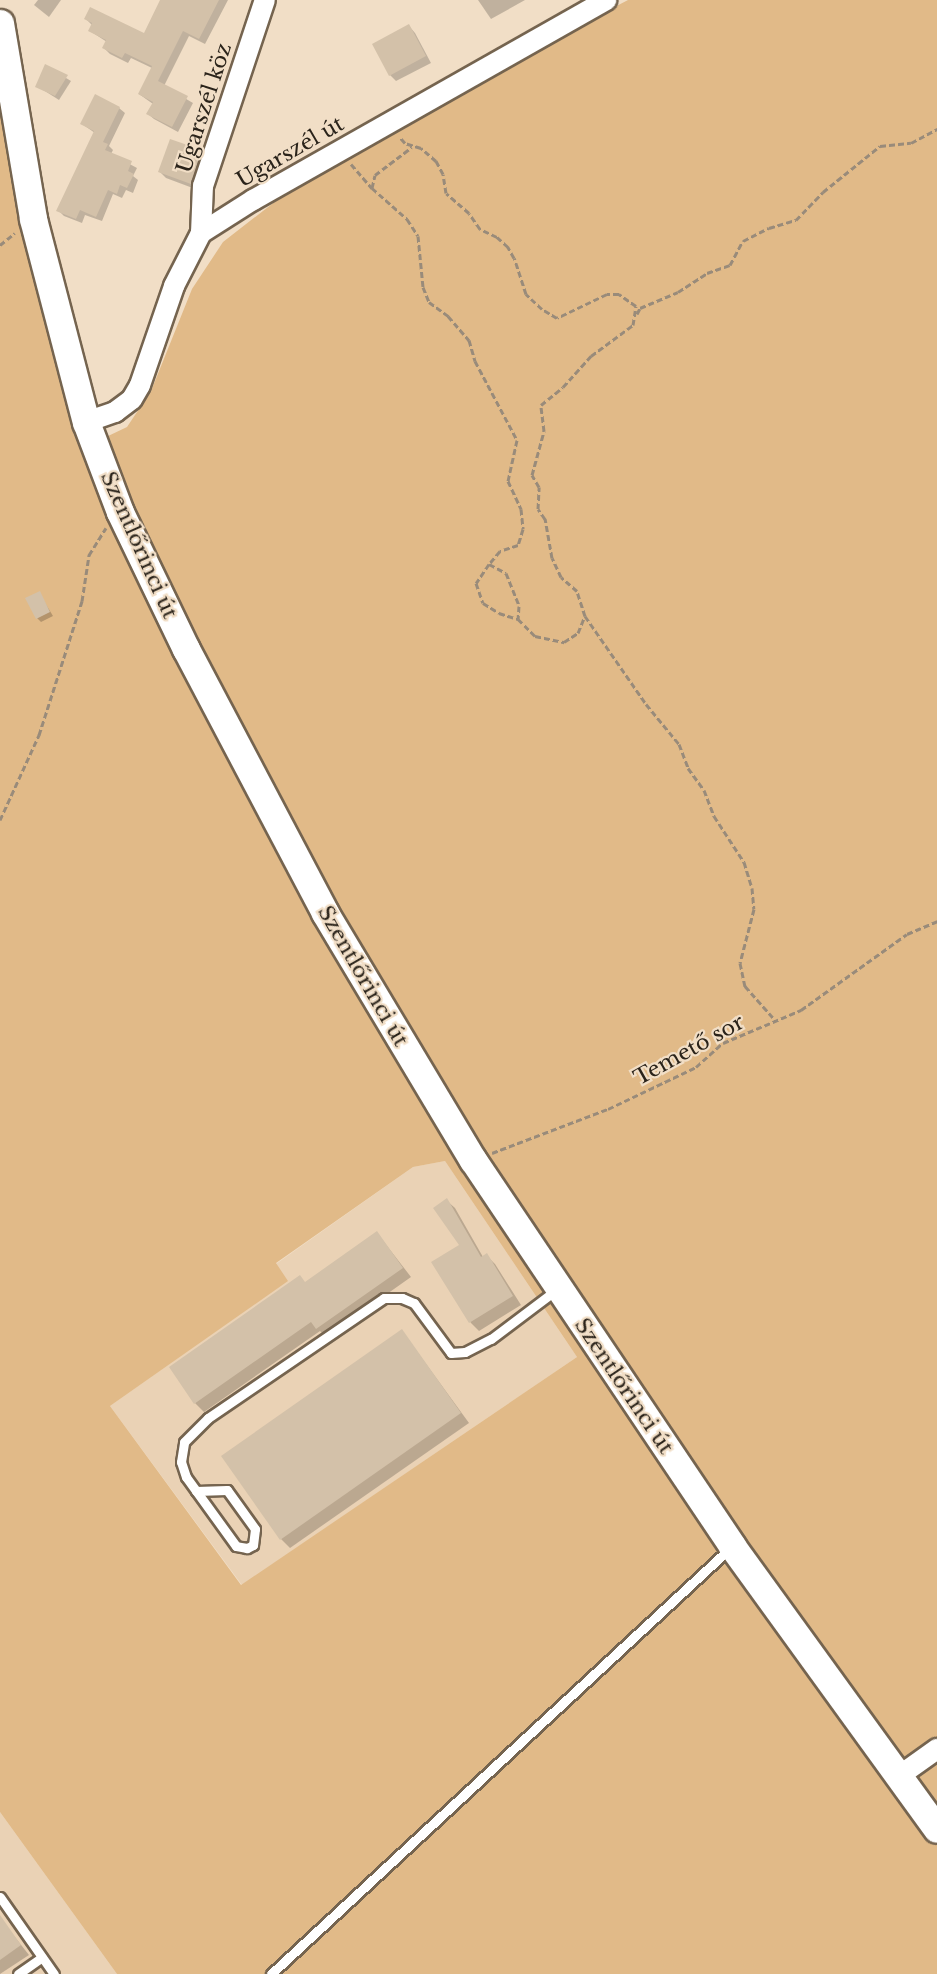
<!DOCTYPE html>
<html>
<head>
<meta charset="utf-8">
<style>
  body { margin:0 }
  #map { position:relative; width:937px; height:1974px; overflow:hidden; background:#f1dec6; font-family:"Libre Baskerville",serif }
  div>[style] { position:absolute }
  .built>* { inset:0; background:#ead2b5 }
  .green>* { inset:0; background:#e1ba88 }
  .shadow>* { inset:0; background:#0003 }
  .building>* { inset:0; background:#d3c1a9 }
  .path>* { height:3px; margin-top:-1.5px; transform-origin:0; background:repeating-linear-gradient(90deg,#998b7a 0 6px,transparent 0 9px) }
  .roads { filter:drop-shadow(2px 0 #75644f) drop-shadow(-2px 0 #75644f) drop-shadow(0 2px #75644f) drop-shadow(0 -2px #75644f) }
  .lane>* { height:9px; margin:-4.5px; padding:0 4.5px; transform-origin:4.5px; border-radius:4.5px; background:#fff }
  .street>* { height:20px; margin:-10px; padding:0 10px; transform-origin:10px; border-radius:10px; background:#fff }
  .secondary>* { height:27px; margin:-13.5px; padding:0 13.5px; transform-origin:13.5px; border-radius:13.5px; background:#fff }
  span { translate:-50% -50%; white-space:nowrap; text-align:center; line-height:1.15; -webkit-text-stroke:4.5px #f1dec6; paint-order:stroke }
  .street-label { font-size:21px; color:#2a231a }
</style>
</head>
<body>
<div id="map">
  <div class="built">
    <div style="clip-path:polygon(445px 1161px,577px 1357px,242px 1585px,110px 1406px,287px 1281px,276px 1264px,413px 1167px)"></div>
    <div style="clip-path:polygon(0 1812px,117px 1974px,0 1974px)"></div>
  </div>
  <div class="green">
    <div style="clip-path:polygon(evenodd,628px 0,937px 0,937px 1974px,117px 1974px,0 1812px,0 77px,83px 448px,127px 427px,151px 391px,192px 289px,223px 242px,340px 151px,628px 0,445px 1161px,577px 1357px,241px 1585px,110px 1406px,288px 1281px,276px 1263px,413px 1167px,445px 1161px)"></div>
  </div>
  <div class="shadow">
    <div style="clip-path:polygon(38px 0,61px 0,49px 17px,34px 5px)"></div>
    <div style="clip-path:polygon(162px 0,228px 0,205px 44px,189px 36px,164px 86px,193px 103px,178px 132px,154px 119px,148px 114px,153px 104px,139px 94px,152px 68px,131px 58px,128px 63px,110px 54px,104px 48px,107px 42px,90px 31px,92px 25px,86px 19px,145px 35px)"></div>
    <div style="clip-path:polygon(478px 0,525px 0,491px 19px)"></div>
    <div style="clip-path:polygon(409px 26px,415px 33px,431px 63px,396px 81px,390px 75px)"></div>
    <div style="clip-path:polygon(46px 66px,71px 81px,59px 100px,37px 86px)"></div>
    <div style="clip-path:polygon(119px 108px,125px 113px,109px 146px,113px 150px,111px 154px,137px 168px,133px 176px,138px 180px,133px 193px,126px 190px,122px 198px,113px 194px,102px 221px,85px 215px,82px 223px,64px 216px,58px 210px,95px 133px,82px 124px)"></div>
    <div style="clip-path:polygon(201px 151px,208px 158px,198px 190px,166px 178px,160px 172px)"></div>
    <div style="clip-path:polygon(39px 593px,53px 616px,41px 622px,37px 618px)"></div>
    <div style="clip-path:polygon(446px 1200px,455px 1208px,483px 1257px,486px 1255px,495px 1264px,521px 1305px,479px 1331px,471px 1323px,433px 1263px,461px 1246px)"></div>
    <div style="clip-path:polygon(377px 1233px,411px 1277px,326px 1337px,320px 1331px,204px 1412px,195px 1403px,306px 1283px)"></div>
    <div style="clip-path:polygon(402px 1331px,469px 1423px,290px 1548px,281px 1539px)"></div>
    <div style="clip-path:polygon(3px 1922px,29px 1955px,0 1974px,0 1924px)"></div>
  </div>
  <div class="building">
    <div style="clip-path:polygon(160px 0,219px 0,199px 39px,183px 31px,158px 81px,188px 96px,172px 127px,146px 114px,153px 102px,138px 94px,152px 66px,125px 53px,122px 58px,102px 48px,106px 40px,88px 31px,92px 23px,84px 19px,90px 7px,144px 33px)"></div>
    <div style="clip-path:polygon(409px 24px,426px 56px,389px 76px,372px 44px)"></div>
    <div style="clip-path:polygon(45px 64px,68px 75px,55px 96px,35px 87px)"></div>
    <div style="clip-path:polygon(95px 94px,120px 107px,103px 142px,108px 144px,105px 150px,132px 161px,128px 171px,134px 174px,127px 188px,120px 185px,117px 194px,108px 190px,96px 217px,80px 210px,76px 219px,56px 211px,94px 131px,80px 124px)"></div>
    <div style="clip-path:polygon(170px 139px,202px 150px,191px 184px,158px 172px)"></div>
    <div style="clip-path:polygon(40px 591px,50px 612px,36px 619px,25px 598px)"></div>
    <div style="clip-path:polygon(447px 1198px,481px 1257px,487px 1253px,513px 1296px,469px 1323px,431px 1262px,459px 1245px,433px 1208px)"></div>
    <div style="clip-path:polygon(377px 1231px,403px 1268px,316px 1329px,311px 1322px,194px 1404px,169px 1367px,300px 1275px,305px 1282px)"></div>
    <div style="clip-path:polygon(402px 1329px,461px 1413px,280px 1540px,221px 1456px)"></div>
    <div style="clip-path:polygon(0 1915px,21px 1945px,0 1960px)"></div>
  </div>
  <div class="path">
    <div style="left:351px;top:164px;width:32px;rotate:49deg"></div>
    <div style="left:372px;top:188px;width:47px;rotate:41.5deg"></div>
    <div style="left:407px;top:219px;width:20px;rotate:57deg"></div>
    <div style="left:418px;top:236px;width:51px;rotate:84.4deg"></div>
    <div style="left:423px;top:287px;width:16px;rotate:68deg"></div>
    <div style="left:429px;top:302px;width:24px;rotate:36deg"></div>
    <div style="left:448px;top:316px;width:32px;rotate:49deg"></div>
    <div style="left:469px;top:340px;width:22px;rotate:74deg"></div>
    <div style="left:475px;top:361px;width:89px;rotate:62deg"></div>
    <div style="left:517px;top:440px;width:42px;rotate:102.4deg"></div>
    <div style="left:508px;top:481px;width:31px;rotate:65deg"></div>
    <div style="left:521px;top:509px;width:20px;rotate:84deg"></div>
    <div style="left:523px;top:529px;width:17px;rotate:107deg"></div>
    <div style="left:518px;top:545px;width:19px;rotate:162deg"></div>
    <div style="left:500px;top:551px;width:17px;rotate:130deg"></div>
    <div style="left:489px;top:564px;width:19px;rotate:28deg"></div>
    <div style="left:506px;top:573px;width:35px;rotate:68deg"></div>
    <div style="left:519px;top:606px;width:13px;rotate:94deg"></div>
    <div style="left:518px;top:619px;width:24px;rotate:45deg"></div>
    <div style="left:535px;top:636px;width:30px;rotate:12deg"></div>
    <div style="left:564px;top:642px;width:17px;rotate:-33deg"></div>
    <div style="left:578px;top:633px;width:18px;rotate:-68deg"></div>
    <div style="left:585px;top:616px;width:26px;rotate:-108deg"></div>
    <div style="left:577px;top:591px;width:21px;rotate:-139deg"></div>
    <div style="left:561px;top:577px;width:21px;rotate:-115deg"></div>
    <div style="left:552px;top:558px;width:40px;rotate:-100deg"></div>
    <div style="left:545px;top:519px;width:12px;rotate:-125deg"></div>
    <div style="left:538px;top:509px;width:22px;rotate:-87deg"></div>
    <div style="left:539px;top:487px;width:14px;rotate:-120deg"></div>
    <div style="left:532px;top:475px;width:46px;rotate:-74.7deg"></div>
    <div style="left:544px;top:431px;width:26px;rotate:-97deg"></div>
    <div style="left:541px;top:405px;width:28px;rotate:-39deg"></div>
    <div style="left:563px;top:387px;width:42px;rotate:-47.9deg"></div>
    <div style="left:591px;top:356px;width:52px;rotate:-36.4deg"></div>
    <div style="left:633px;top:325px;width:19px;rotate:-81deg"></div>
    <div style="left:636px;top:306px;width:21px;rotate:-145deg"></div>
    <div style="left:619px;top:294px;width:12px;rotate:180deg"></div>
    <div style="left:607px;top:294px;width:55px;rotate:154.4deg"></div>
    <div style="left:557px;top:318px;width:17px;rotate:-149deg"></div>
    <div style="left:542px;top:309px;width:22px;rotate:-137deg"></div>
    <div style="left:526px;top:294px;width:38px;rotate:-108deg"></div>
    <div style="left:514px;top:258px;width:13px;rotate:-119deg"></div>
    <div style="left:508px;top:247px;width:15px;rotate:-138deg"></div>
    <div style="left:497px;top:237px;width:19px;rotate:-155deg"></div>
    <div style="left:480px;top:229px;width:19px;rotate:-125deg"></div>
    <div style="left:469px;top:213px;width:30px;rotate:-139deg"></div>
    <div style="left:446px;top:193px;width:19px;rotate:-99deg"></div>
    <div style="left:443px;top:174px;width:15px;rotate:-118deg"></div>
    <div style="left:436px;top:161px;width:20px;rotate:-139deg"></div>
    <div style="left:421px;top:148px;width:17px;rotate:-163deg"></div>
    <div style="left:405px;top:143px;width:9px;rotate:-131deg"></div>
    <div style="left:372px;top:188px;width:13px;rotate:-77deg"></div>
    <div style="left:375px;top:175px;width:46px;rotate:-37.1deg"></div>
    <div style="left:0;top:245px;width:19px;rotate:-39deg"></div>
    <div style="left:637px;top:314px;width:7px;rotate:-63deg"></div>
    <div style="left:640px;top:308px;width:41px;rotate:-22.8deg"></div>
    <div style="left:678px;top:292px;width:35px;rotate:-33deg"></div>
    <div style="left:707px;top:273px;width:24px;rotate:-19deg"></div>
    <div style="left:730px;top:265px;width:27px;rotate:-62deg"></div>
    <div style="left:743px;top:241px;width:29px;rotate:-27deg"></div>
    <div style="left:769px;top:228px;width:28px;rotate:-17deg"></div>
    <div style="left:796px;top:220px;width:39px;rotate:-46deg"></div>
    <div style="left:823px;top:192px;width:73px;rotate:-38.9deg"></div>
    <div style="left:880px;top:146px;width:31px;rotate:-6deg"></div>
    <div style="left:911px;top:143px;width:30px;rotate:-28deg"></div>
    <div style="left:489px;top:564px;width:23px;rotate:124deg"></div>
    <div style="left:476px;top:583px;width:21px;rotate:71deg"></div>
    <div style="left:483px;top:603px;width:19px;rotate:32deg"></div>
    <div style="left:499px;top:613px;width:20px;rotate:18deg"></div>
    <div style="left:585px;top:616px;width:107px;rotate:55.3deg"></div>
    <div style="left:646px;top:704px;width:52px;rotate:50.5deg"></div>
    <div style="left:679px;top:744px;width:26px;rotate:69deg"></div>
    <div style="left:688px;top:768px;width:27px;rotate:54deg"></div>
    <div style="left:704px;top:790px;width:28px;rotate:69deg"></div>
    <div style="left:714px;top:816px;width:55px;rotate:56.9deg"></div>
    <div style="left:744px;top:862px;width:27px;rotate:73deg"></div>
    <div style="left:752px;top:888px;width:21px;rotate:85deg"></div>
    <div style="left:754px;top:909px;width:56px;rotate:104.5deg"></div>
    <div style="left:740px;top:963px;width:24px;rotate:78deg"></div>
    <div style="left:745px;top:986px;width:47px;rotate:48.5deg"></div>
    <div style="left:0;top:820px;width:94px;rotate:-65.4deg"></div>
    <div style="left:39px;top:735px;width:141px;rotate:-72.2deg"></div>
    <div style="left:82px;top:601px;width:47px;rotate:-81.3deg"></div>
    <div style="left:89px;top:555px;width:32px;rotate:-58deg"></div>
    <div style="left:492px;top:1153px;width:124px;rotate:-20.8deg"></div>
    <div style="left:608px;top:1109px;width:98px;rotate:-25.5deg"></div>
    <div style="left:696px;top:1067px;width:36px;rotate:-42deg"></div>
    <div style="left:723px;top:1043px;width:85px;rotate:-22.9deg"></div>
    <div style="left:801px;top:1010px;width:130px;rotate:-35.6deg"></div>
    <div style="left:907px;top:934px;width:33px;rotate:-23deg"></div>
  </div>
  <div class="roads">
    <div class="lane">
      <div style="left:196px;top:1491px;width:31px;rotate:-2deg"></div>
      <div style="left:227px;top:1490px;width:48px;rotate:54.3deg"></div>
      <div style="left:255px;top:1529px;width:16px;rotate:97deg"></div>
      <div style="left:253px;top:1545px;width:7px;rotate:153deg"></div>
      <div style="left:247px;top:1548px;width:11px;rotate:-170deg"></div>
      <div style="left:236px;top:1546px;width:85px;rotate:-125.9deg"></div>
      <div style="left:186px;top:1477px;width:16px;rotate:-108deg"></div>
      <div style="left:181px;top:1462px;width:20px;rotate:-81deg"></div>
      <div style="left:184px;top:1442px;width:34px;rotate:-45deg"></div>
      <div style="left:208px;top:1418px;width:213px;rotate:-34.3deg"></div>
      <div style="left:384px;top:1298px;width:18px"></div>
      <div style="left:402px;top:1298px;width:13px;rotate:23deg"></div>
      <div style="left:414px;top:1303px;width:62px;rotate:53.5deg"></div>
      <div style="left:451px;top:1353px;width:14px;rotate:-4deg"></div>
      <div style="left:465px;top:1352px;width:29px;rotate:-27deg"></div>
      <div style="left:491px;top:1339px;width:81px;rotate:-37deg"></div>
      <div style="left:0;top:1897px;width:94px;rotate:55deg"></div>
      <div style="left:18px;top:1974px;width:29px;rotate:-35deg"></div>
      <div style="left:271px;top:1974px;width:626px;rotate:-42.86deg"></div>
    </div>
    <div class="street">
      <div style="left:201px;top:233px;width:47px;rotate:-87.6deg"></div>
      <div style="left:203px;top:186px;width:196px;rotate:-71.6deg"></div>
      <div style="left:86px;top:422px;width:31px;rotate:-19deg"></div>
      <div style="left:115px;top:412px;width:21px;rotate:-37deg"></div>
      <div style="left:132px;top:399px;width:16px;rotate:-60deg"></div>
      <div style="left:140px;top:385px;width:105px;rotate:-71deg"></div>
      <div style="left:174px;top:286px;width:59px;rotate:-63deg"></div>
      <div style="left:201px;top:233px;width:62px;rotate:-32.4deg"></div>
      <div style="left:253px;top:200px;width:406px;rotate:-29.5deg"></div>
      <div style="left:899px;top:1776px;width:47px;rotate:-35.4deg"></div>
    </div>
    <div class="secondary">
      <div style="left:0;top:23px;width:199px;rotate:80.4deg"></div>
      <div style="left:33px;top:219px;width:210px;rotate:75.4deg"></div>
      <div style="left:86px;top:422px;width:96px;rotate:69.3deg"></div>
      <div style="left:120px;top:512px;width:152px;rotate:64.3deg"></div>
      <div style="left:186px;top:649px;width:298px;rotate:62.2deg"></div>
      <div style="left:325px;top:913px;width:288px;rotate:59.1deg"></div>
      <div style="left:473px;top:1160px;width:465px;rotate:56.1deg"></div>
      <div style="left:732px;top:1546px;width:349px;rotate:54.1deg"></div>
    </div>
  </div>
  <div class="street-label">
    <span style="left:204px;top:108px;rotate:-72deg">Ugarszél köz</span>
    <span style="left:290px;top:152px;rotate:-30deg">Ugarszél út</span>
    <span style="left:139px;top:545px;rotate:66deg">Szentlőrinci út</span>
    <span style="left:363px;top:976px;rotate:60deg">Szentlőrinci út</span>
    <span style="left:689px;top:1050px;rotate:-29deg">Temető sor</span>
    <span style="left:624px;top:1386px;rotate:56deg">Szentlőrinci út</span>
  </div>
</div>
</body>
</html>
